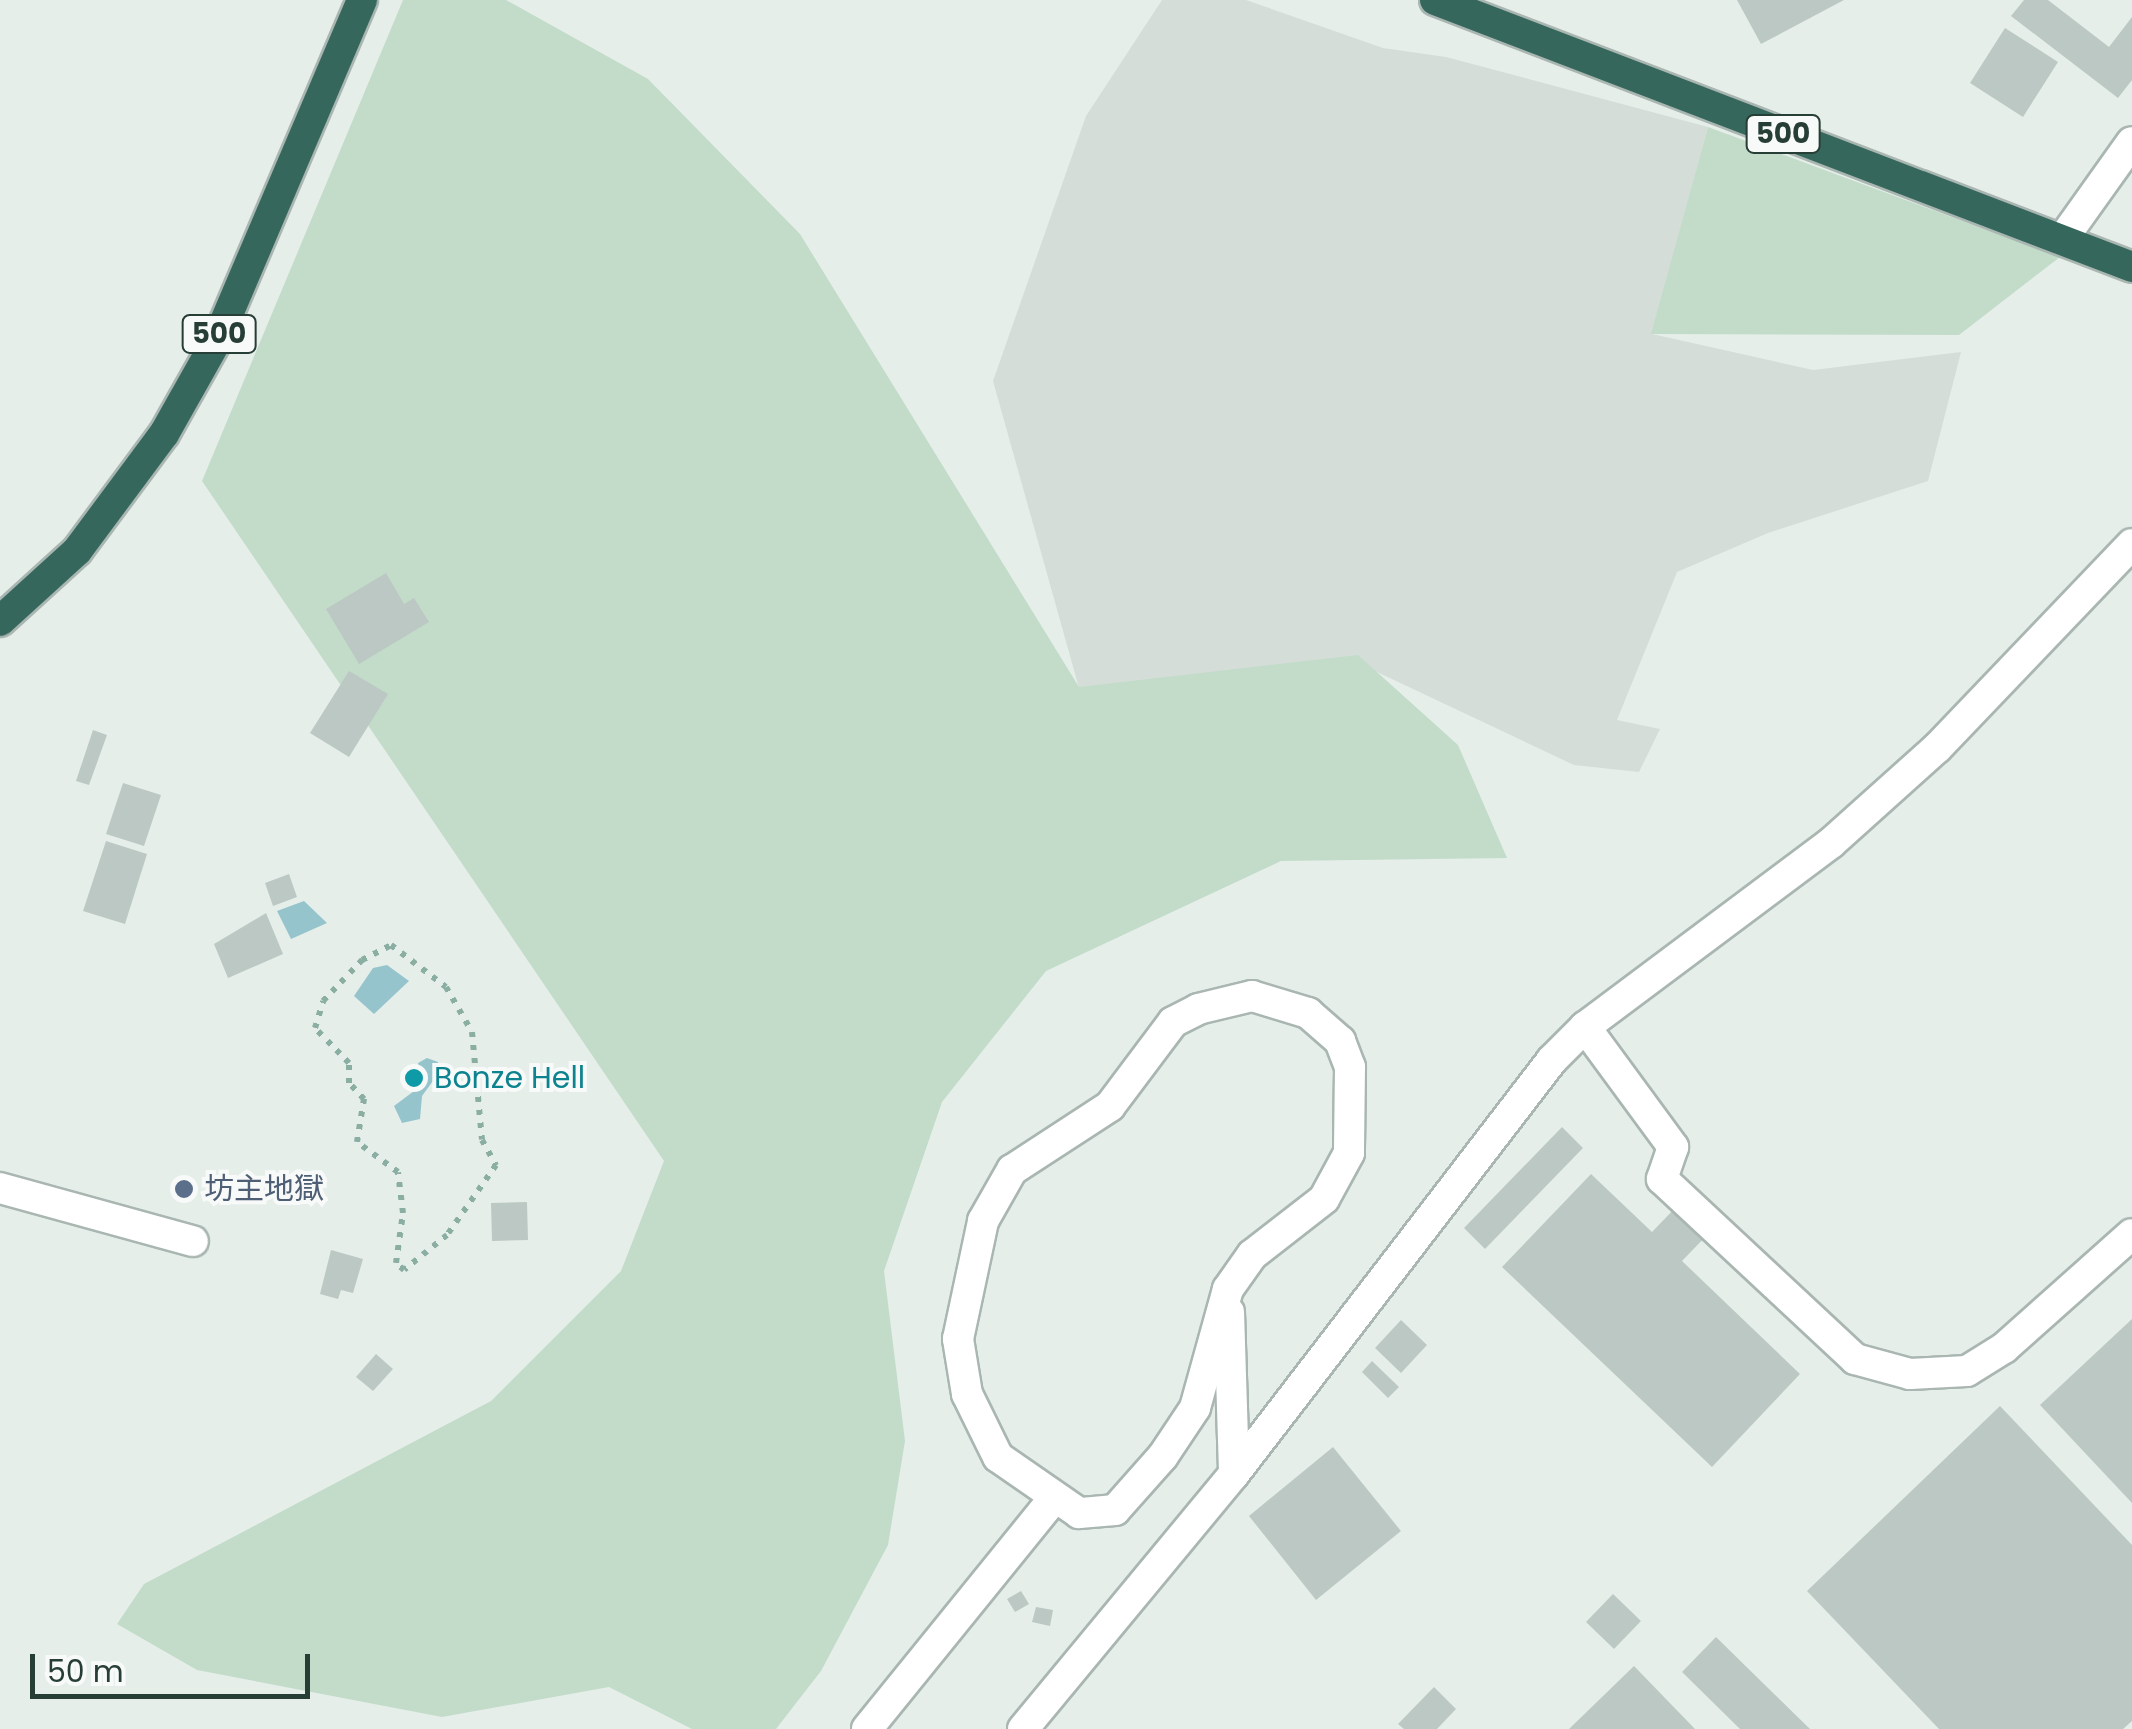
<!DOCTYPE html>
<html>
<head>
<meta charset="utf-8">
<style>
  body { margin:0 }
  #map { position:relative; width:2132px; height:1729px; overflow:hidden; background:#e6eeea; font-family:Poppins,"Noto Sans JP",sans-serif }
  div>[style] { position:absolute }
  .built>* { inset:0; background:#d5ddd9 }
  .green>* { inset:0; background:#c2dcc9 }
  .water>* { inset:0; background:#95c4cc }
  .building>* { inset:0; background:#bcc8c3 }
  .path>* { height:6px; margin-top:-3px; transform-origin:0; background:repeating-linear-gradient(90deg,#8aaea2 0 5px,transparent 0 13px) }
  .roads { filter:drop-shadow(2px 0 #a9b6b1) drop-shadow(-2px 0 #a9b6b1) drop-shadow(0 2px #a9b6b1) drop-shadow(0 -2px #a9b6b1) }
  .minor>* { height:30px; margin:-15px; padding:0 15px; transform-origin:15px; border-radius:15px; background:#fff }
  .highway>* { height:30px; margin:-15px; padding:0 15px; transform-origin:15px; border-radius:15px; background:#36675c }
  .dots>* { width:28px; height:28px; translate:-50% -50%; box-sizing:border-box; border:5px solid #f7faf8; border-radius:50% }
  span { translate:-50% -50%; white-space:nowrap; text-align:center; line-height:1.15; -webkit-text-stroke:8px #f7faf8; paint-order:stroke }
  .shield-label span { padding:2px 8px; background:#f7faf8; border:2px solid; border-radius:8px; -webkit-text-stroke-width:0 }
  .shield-label { font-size:28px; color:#273e37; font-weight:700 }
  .culture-label { font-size:30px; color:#0d838f }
  .left { translate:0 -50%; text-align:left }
  .service-label { font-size:30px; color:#4e5e75 }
  .scale { position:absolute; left:30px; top:1654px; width:280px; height:45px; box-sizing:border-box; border:5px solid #273e37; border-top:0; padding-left:12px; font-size:30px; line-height:35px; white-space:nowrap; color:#273e37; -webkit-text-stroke:8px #f7faf8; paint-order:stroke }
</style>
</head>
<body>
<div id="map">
  <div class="built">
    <div style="clip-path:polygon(1162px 0,1246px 0,1383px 48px,1446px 57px,1708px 127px,1652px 334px,1813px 370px,1961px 352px,1928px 481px,1768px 533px,1677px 572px,1617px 720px,1660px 729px,1639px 772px,1574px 765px,1377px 672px,1079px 688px,993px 381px,1086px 116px)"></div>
  </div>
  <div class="green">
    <div style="clip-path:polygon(403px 0,506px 0,648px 79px,800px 234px,1079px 687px,1358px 655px,1458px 745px,1507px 858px,1281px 861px,1046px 971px,942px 1102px,884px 1271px,905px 1441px,888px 1545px,821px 1671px,776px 1729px,692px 1729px,609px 1687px,442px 1717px,197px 1670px,117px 1624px,144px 1584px,491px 1401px,621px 1271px,664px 1161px,202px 481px)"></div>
    <div style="clip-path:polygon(1708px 127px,2060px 257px,1959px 335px,1651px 334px)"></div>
  </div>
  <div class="water">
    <div style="clip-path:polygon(304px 901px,327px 923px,291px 939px,277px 911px)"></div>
    <div style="clip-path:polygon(387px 965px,409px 981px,374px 1014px,354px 996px,373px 968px)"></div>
    <div style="clip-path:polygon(427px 1058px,438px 1062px,438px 1074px,422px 1096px,420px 1119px,402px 1123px,394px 1106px,422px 1085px,418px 1063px)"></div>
  </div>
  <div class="building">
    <div style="clip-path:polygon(1737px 0,1844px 0,1761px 44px)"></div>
    <div style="clip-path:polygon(2024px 0,2048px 0,2109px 47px,2132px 17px,2132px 80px,2118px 98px,2011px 16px)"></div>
    <div style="clip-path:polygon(2005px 28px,2058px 62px,2023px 117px,1970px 83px)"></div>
    <div style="clip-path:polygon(386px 573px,404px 604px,414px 598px,429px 622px,359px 664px,326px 609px)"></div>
    <div style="clip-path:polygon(349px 671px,388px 694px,349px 757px,310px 733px)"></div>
    <div style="clip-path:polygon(93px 730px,107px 735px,89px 785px,76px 781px)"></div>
    <div style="clip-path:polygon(123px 783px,161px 795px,144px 846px,106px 834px)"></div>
    <div style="clip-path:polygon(106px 841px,147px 854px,125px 924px,83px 911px)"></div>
    <div style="clip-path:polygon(289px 874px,297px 897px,273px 906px,265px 883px)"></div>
    <div style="clip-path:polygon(266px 913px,283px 954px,228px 978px,214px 944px)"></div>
    <div style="clip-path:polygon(1562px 1127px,1583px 1148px,1485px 1249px,1464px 1228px)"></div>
    <div style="clip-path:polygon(1591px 1174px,1652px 1232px,1679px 1204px,1709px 1233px,1682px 1261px,1800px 1374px,1712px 1467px,1502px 1267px)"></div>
    <div style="clip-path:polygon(527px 1202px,528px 1240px,492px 1241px,491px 1203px)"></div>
    <div style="clip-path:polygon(331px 1250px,363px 1259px,353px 1293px,341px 1290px,338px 1299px,320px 1294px)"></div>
    <div style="clip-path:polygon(2132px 1319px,2132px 1503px,2040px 1405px)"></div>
    <div style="clip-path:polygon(1401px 1320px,1427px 1345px,1401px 1373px,1375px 1348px)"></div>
    <div style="clip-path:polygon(376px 1354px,393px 1369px,373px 1391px,356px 1377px)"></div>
    <div style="clip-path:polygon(1372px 1361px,1399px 1387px,1388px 1398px,1362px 1372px)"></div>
    <div style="clip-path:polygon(2000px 1406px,2132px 1545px,2132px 1721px,2123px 1729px,1939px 1729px,1807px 1591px)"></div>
    <div style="clip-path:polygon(1333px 1447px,1401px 1531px,1316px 1600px,1249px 1516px)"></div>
    <div style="clip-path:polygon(1021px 1591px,1029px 1604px,1015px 1612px,1007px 1599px)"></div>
    <div style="clip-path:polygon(1613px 1594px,1641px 1621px,1614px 1649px,1586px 1622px)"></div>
    <div style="clip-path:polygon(1036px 1607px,1053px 1610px,1050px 1626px,1032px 1622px)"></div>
    <div style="clip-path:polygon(1716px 1637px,1810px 1729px,1740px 1729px,1682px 1672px)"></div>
    <div style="clip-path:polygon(1634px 1666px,1695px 1729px,1569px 1729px)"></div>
    <div style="clip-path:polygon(1434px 1687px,1456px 1709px,1437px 1729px,1404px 1729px,1398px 1724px)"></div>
  </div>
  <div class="path">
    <div style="left:391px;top:945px;width:69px;rotate:37.4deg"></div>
    <div style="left:446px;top:987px;width:52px;rotate:60deg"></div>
    <div style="left:472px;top:1032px;width:108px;rotate:84.7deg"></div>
    <div style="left:482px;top:1140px;width:29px;rotate:61deg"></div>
    <div style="left:496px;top:1165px;width:85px;rotate:125deg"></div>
    <div style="left:447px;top:1235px;width:55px;rotate:140.9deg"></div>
    <div style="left:404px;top:1270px;width:11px;rotate:-139deg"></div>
    <div style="left:396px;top:1263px;width:50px;rotate:-82deg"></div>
    <div style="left:403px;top:1213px;width:41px;rotate:-97deg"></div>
    <div style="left:398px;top:1172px;width:51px;rotate:-143.8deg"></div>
    <div style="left:357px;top:1142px;width:44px;rotate:-80.8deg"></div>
    <div style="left:364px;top:1099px;width:22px;rotate:-133deg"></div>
    <div style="left:349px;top:1083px;width:20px;rotate:-90deg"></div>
    <div style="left:349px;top:1063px;width:49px;rotate:-134.2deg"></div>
    <div style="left:315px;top:1028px;width:28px;rotate:-73deg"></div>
    <div style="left:323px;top:1001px;width:57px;rotate:-46.4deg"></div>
    <div style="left:362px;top:960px;width:33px;rotate:-27deg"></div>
  </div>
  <div class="roads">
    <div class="minor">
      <div style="left:2062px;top:240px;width:120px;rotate:-54.5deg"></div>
      <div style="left:1252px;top:996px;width:59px;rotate:16.9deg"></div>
      <div style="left:1308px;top:1013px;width:43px;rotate:41.2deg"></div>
      <div style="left:1340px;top:1041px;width:28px;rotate:69deg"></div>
      <div style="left:1350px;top:1067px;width:86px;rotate:90.7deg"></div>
      <div style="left:1349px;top:1153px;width:52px;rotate:118.5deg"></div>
      <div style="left:1324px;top:1199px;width:91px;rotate:142.1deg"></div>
      <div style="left:1252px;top:1255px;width:42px;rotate:125.2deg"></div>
      <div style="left:1228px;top:1289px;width:123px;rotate:105.5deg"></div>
      <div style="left:1195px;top:1408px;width:58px;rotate:123.7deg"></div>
      <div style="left:1163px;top:1456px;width:72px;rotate:131.6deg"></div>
      <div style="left:1115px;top:1510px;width:36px;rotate:175deg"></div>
      <div style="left:1079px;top:1513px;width:98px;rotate:-145.3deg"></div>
      <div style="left:998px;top:1457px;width:70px;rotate:-116.2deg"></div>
      <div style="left:967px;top:1394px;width:56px;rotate:-99.3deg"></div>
      <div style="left:958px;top:1339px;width:121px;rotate:-78deg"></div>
      <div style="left:983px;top:1221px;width:59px;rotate:-60.4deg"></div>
      <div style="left:1012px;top:1170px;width:117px;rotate:-33.1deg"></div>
      <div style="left:1110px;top:1106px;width:105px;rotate:-53.1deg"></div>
      <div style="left:1173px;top:1022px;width:28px;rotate:-27deg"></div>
      <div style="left:1198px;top:1009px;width:56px;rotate:-13.5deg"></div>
      <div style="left:1585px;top:1027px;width:149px;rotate:53.7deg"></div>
      <div style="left:1673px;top:1147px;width:34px;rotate:109deg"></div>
      <div style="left:1662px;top:1179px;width:264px;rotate:43deg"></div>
      <div style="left:1855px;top:1359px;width:57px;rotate:15.3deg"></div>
      <div style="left:1910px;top:1374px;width:57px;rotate:-3deg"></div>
      <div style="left:1967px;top:1371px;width:44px;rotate:-31.9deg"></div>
      <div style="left:2004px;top:1348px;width:171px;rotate:-41.7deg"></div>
      <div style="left:0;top:1188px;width:200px;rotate:15.4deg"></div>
      <div style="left:1229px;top:1312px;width:162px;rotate:88.2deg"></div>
      <div style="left:867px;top:1729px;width:296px;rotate:-51deg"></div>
      <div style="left:1023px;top:1729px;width:331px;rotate:-50.4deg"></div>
      <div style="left:1234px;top:1474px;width:522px;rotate:-52.47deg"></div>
      <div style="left:1552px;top:1060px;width:47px;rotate:-45deg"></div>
      <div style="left:1585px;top:1027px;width:307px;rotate:-36.8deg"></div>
      <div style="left:1831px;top:843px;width:142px;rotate:-41.9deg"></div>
      <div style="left:1937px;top:748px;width:282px;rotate:-46.3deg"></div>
    </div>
    <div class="highway">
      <div style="left:1435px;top:0;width:746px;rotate:20.96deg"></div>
      <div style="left:0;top:621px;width:104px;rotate:-42.3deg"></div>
      <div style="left:77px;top:551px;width:146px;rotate:-53.4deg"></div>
      <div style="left:164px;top:434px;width:108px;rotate:-60.6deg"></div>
      <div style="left:217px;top:340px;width:370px;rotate:-66.9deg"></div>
    </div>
  </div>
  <div class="dots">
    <div style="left:414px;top:1078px;background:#0f9aa8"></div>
    <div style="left:184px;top:1189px;background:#5c6f8a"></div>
  </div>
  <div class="shield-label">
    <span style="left:1783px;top:134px">500</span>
    <span style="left:219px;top:334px">500</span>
  </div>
  <div class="culture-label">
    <span class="left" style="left:434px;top:1078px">Bonze Hell</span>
  </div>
  <div class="service-label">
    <span class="left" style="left:204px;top:1189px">坊主地獄</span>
  </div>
  <div class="scale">50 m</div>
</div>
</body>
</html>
